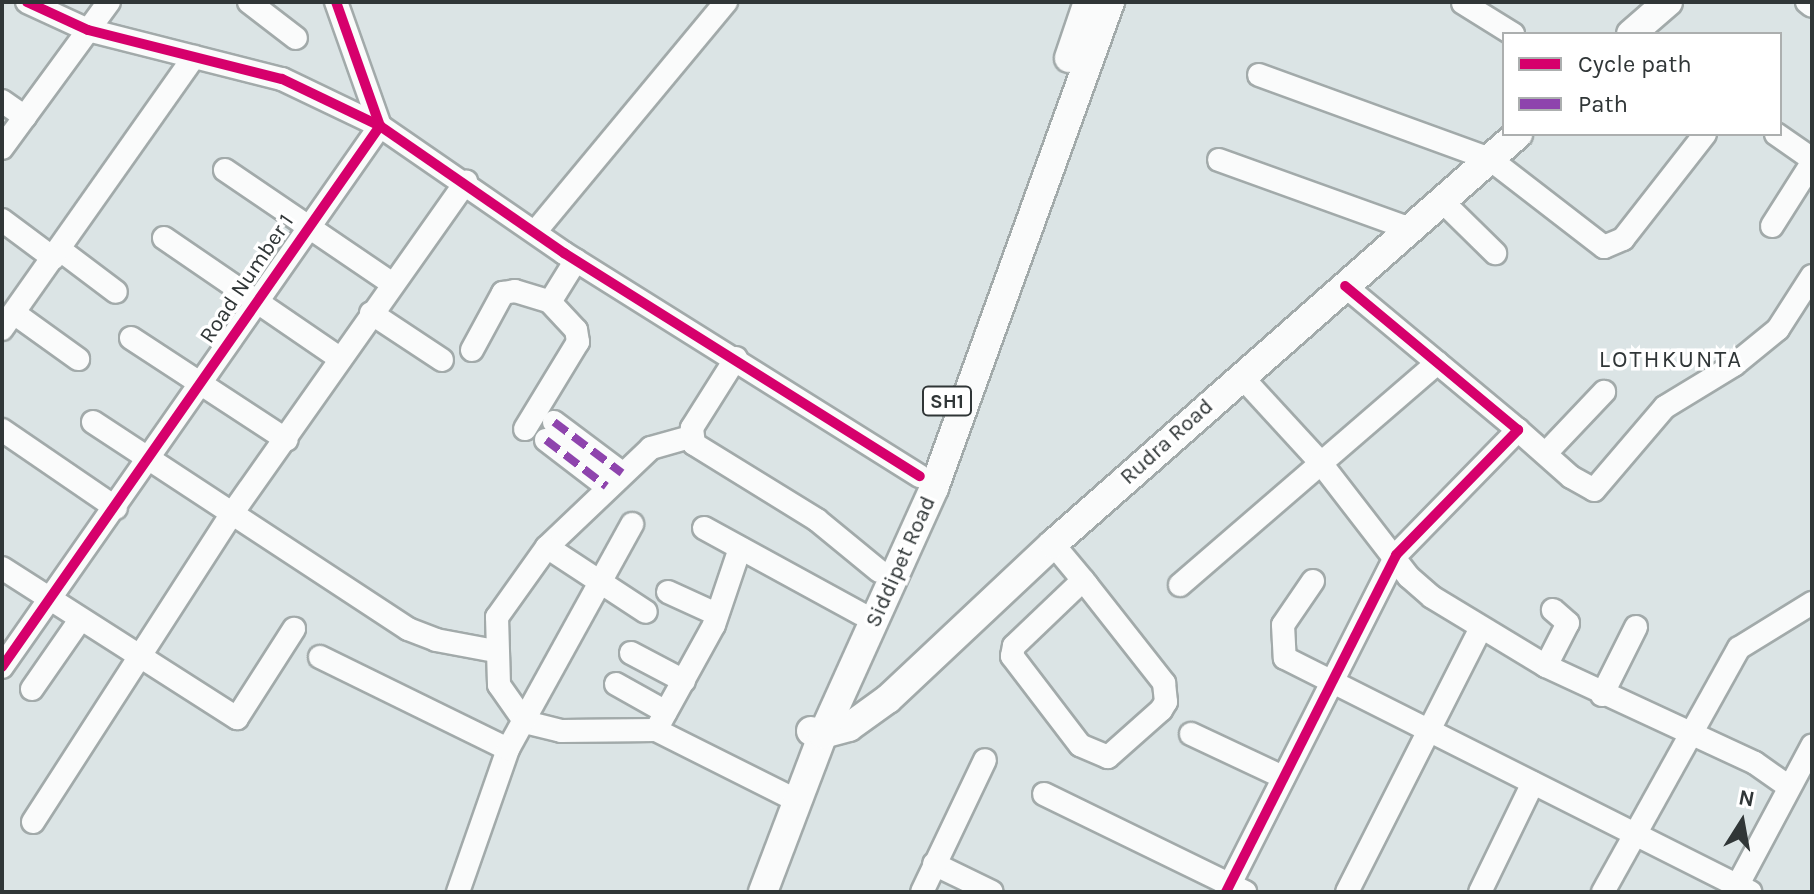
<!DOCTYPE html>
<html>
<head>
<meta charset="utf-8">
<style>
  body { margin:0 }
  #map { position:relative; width:1814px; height:894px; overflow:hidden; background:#dbe4e5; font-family:Karla,sans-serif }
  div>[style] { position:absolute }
  .roads { filter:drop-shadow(2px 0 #a2aaaa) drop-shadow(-2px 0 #a2aaaa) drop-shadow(0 2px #a2aaaa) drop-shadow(0 -2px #a2aaaa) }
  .minor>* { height:22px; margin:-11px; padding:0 11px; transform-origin:11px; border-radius:11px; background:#fafbfb }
  .major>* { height:28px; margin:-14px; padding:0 14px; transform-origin:14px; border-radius:14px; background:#fafbfb }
  .quiet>* { height:8px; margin-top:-4px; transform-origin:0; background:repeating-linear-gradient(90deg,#8e44ad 0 16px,transparent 0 24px) }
  .cycleway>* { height:10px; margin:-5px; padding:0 5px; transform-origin:5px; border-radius:5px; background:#d6006c }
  span { translate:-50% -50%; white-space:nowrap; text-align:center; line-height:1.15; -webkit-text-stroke:7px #fff; paint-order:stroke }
  .shield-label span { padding:2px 6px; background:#fff; border:2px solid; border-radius:6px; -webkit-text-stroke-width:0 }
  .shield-label { font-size:20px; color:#303637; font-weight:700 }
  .street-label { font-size:22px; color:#303637 }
  .neighbourhood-label { font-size:24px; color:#303637; letter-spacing:2px }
  .frame { position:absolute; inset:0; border:4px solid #303637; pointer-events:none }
  .legend { position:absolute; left:1502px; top:32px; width:280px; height:104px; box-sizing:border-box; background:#fff; border:2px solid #acafaf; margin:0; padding:10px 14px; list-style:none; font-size:24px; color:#303637 }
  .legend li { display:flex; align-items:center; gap:16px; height:40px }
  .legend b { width:40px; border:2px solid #acafaf }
  .north { position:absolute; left:1702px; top:782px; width:80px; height:80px; -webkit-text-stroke:6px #fff; paint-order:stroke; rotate:11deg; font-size:22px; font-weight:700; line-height:32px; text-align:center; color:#303637 }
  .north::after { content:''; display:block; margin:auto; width:28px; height:36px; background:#303637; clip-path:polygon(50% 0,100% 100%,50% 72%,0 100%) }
</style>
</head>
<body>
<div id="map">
  <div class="roads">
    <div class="minor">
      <div style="left:27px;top:2px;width:67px;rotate:24.7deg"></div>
      <div style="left:88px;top:30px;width:200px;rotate:14.2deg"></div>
      <div style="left:282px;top:79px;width:109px;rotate:25.6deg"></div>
      <div style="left:380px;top:126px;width:224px;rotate:34.6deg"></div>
      <div style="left:564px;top:253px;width:420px;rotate:32.1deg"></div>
      <div style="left:249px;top:2px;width:59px;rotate:37.5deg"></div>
      <div style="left:1807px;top:2px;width:6px;rotate:39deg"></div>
      <div style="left:1463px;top:3px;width:59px;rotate:31.8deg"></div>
      <div style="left:1259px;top:75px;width:246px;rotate:20deg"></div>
      <div style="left:1490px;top:159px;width:144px;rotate:37.7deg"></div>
      <div style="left:1604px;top:247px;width:21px;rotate:-23deg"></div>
      <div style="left:1623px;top:239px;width:133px;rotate:-52deg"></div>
      <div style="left:2px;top:101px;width:28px;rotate:35deg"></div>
      <div style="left:1776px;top:134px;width:44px;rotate:34.8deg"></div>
      <div style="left:2px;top:148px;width:181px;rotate:-53.8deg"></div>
      <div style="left:1219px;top:160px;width:201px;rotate:19.8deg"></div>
      <div style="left:225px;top:170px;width:201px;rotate:34.2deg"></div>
      <div style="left:1441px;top:200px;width:76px;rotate:44.5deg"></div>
      <div style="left:2px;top:220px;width:64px;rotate:36.7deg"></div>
      <div style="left:1772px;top:226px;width:75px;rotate:-57.6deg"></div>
      <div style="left:535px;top:232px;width:299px;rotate:-50.3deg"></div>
      <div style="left:164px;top:238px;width:214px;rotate:34.4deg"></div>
      <div style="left:59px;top:249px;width:71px;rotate:37deg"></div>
      <div style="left:14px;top:313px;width:79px;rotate:35.7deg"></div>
      <div style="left:371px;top:313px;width:85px;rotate:33.5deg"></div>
      <div style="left:2px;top:329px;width:333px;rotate:-54.8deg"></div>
      <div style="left:131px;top:338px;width:186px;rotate:33.2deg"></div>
      <div style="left:472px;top:350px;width:65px;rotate:-61.5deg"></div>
      <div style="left:503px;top:293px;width:12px;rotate:-9deg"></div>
      <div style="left:515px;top:291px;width:37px;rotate:17deg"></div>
      <div style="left:550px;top:302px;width:49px;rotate:-58.2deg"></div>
      <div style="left:736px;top:358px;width:83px;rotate:122.2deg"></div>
      <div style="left:692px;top:428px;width:16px;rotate:83deg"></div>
      <div style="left:694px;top:444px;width:145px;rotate:31.7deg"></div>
      <div style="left:817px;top:520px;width:80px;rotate:39.4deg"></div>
      <div style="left:1241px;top:376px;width:117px;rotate:47.4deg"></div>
      <div style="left:1320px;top:462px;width:145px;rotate:52.3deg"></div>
      <div style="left:1409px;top:577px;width:30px;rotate:41deg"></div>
      <div style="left:1432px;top:597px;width:133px;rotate:31.2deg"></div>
      <div style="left:1546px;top:666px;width:230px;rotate:24.9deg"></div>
      <div style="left:1755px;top:763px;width:42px;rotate:35.2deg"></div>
      <div style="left:93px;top:422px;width:377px;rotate:33.3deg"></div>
      <div style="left:408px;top:629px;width:30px;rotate:21deg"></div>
      <div style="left:436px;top:640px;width:60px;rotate:10.6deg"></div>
      <div style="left:554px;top:422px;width:85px;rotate:36.9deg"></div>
      <div style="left:525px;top:429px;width:102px;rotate:-58.7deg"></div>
      <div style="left:578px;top:342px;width:12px;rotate:-99deg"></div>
      <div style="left:576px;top:330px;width:38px;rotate:-133deg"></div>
      <div style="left:2px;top:430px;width:138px;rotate:34.4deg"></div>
      <div style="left:1518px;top:430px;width:71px;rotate:41.6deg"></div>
      <div style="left:1571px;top:477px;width:26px;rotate:29deg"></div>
      <div style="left:1594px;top:490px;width:109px;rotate:-49.5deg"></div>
      <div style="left:1665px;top:407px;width:81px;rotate:-31.3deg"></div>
      <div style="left:1734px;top:365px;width:57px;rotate:-39.3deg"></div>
      <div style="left:1778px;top:329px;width:63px;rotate:-57.3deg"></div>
      <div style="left:690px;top:437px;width:41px;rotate:164.2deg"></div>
      <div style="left:651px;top:448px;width:144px;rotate:136.4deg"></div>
      <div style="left:547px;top:547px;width:86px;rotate:125.5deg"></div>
      <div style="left:497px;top:617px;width:68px;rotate:88.3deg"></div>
      <div style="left:499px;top:685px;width:45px;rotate:54.9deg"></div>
      <div style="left:525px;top:722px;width:37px;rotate:14deg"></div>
      <div style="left:561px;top:731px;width:95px;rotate:-0.6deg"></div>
      <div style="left:656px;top:730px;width:157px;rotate:26.6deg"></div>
      <div style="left:546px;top:440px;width:76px;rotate:37.5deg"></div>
      <div style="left:1547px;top:452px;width:83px;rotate:-46.5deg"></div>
      <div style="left:704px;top:528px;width:179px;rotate:28.7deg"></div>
      <div style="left:1053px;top:544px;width:47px;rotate:50.2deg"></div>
      <div style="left:1083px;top:580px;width:6px;rotate:51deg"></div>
      <div style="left:1087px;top:585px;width:125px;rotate:51.8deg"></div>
      <div style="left:1164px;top:683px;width:19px;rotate:84deg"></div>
      <div style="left:1166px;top:702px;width:9px;rotate:122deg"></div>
      <div style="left:1161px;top:710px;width:71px;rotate:138.4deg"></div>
      <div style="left:1108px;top:757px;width:30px;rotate:-157deg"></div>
      <div style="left:1080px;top:745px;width:112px;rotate:-127.4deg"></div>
      <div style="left:1012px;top:656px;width:10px;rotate:-79deg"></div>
      <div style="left:1014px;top:646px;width:95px;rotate:-43.7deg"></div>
      <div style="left:547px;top:547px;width:118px;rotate:33.3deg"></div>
      <div style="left:2px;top:568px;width:279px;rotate:32.6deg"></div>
      <div style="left:237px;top:718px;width:106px;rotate:-57.4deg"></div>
      <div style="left:1313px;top:581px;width:53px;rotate:124.3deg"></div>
      <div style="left:1283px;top:625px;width:33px;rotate:87deg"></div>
      <div style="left:1285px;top:658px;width:521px;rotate:26.71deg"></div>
      <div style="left:1180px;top:585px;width:340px;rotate:-40.8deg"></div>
      <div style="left:668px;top:592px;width:53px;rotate:24.6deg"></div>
      <div style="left:631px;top:653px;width:60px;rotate:27.8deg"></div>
      <div style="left:320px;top:657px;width:209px;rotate:26.1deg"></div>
      <div style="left:1546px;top:666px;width:48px;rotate:-62.9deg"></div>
      <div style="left:1568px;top:623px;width:20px;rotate:-139deg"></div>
      <div style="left:2px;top:667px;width:660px;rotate:-55.06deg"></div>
      <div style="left:380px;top:126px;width:132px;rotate:-109.5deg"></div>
      <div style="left:616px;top:684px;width:57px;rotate:29.2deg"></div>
      <div style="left:32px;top:689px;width:84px;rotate:-55.2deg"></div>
      <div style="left:1602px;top:695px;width:76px;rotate:-63.4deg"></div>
      <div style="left:656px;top:730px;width:120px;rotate:-61.1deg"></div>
      <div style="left:714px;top:625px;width:81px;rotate:-71.3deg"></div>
      <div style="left:1191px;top:734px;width:102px;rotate:25.1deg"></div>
      <div style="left:1044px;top:794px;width:224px;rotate:26deg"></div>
      <div style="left:33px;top:822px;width:365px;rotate:-57.2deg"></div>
      <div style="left:231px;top:515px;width:408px;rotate:-54.8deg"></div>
      <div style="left:934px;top:864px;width:64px;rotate:25.8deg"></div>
      <div style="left:458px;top:892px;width:151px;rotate:-70.7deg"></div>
      <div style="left:508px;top:749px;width:257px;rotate:-61.1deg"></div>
      <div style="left:922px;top:892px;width:146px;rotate:-64.5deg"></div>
      <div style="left:1226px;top:892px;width:377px;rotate:-63.2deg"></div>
      <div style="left:1396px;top:555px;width:175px;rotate:-45.7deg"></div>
      <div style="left:1518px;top:430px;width:225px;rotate:-140.2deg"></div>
      <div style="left:1347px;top:892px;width:294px;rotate:-63.1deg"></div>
      <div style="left:1480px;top:892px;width:121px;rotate:-64.1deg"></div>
      <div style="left:1603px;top:892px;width:279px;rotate:-60.9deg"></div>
      <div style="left:1739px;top:648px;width:86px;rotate:-31.7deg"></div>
      <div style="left:1734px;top:892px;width:166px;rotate:-61.9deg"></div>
    </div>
    <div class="major">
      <div style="left:1631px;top:34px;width:49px;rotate:-40.9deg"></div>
      <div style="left:1069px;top:58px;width:59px;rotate:-71.3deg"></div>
      <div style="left:811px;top:731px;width:12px;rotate:14deg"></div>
      <div style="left:823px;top:734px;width:27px;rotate:-15deg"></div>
      <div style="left:849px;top:727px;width:48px;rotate:-35.7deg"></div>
      <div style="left:888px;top:699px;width:226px;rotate:-43.2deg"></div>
      <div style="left:1053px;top:544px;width:620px;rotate:-41.4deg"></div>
      <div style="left:763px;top:892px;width:169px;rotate:-69.2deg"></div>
      <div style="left:823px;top:734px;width:270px;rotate:-65.7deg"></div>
      <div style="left:934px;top:488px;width:517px;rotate:-70.09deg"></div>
    </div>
  </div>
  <div class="quiet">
    <div style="left:554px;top:422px;width:85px;rotate:36.9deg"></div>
    <div style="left:546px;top:440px;width:76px;rotate:37.5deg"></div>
  </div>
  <div class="cycleway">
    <div style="left:27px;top:2px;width:67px;rotate:24.7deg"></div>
    <div style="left:88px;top:30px;width:200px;rotate:14.2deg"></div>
    <div style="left:282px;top:79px;width:109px;rotate:25.6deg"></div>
    <div style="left:380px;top:126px;width:224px;rotate:34.6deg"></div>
    <div style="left:564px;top:253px;width:420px;rotate:32.1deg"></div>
    <div style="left:2px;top:667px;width:660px;rotate:-55.06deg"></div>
    <div style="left:380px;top:126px;width:132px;rotate:-109.5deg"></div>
    <div style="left:1226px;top:892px;width:377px;rotate:-63.2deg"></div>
    <div style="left:1396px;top:555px;width:175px;rotate:-45.7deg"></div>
    <div style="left:1518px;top:430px;width:225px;rotate:-140.2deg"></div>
  </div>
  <div class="shield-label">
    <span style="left:947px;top:401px">SH1</span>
  </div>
  <div class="street-label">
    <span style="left:247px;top:279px;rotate:-56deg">Road Number 1</span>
    <span style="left:1167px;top:442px;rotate:-42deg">Rudra Road</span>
    <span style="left:901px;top:562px;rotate:-66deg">Siddipet Road</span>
  </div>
  <div class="neighbourhood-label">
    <span style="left:1671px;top:360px">LOTHKUNTA</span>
  </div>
  <div class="frame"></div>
  <ul class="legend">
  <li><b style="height:10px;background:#d6006c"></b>Cycle path</li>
  <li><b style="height:10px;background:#8e44ad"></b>Path</li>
  </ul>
  <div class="north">N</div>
</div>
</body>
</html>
